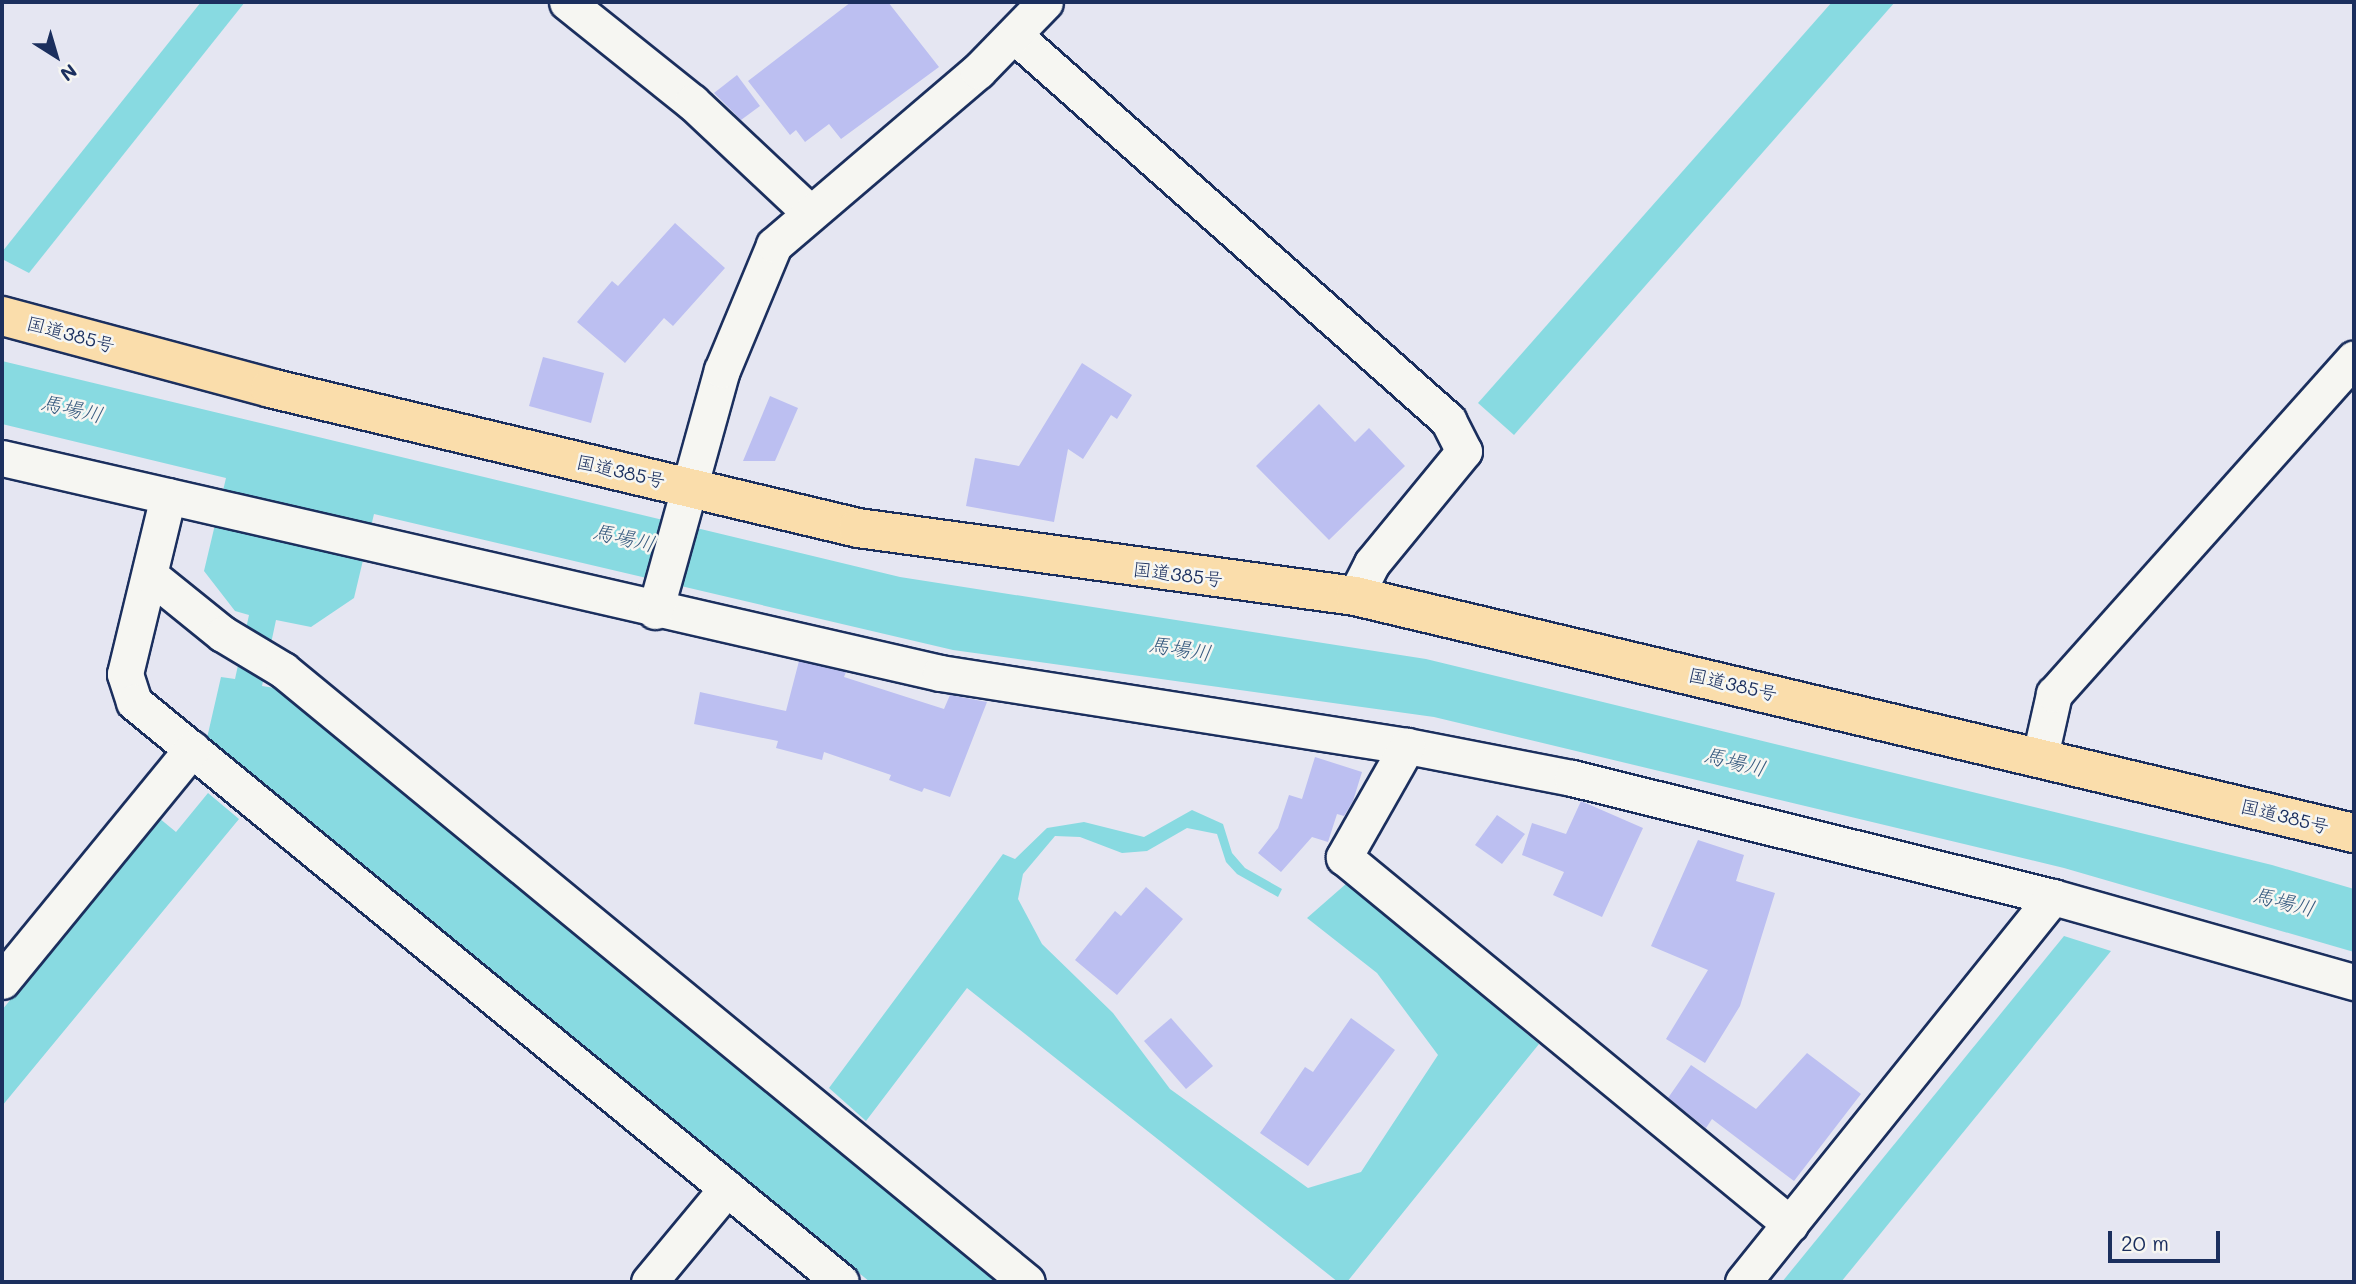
<!DOCTYPE html>
<html>
<head>
<meta charset="utf-8">
<style>
  body { margin:0 }
  #map { position:relative; width:2356px; height:1284px; overflow:hidden; background:#e5e6f2; font-family:Mali,"Klee One",sans-serif }
  div>[style] { position:absolute }
  .water>* { inset:0; background:#88dae1 }
  .building>* { inset:0; background:#bcbff1 }
  .roads { filter:drop-shadow(2px 0 #1b2f5e) drop-shadow(-2px 0 #1b2f5e) drop-shadow(0 2px #1b2f5e) drop-shadow(0 -2px #1b2f5e) }
  .street>* { height:35px; margin:-17.5px; padding:0 17.5px; transform-origin:17.5px; border-radius:17.5px; background:#f6f6f2 }
  .highway>* { height:38px; margin:-19px; padding:0 19px; transform-origin:19px; border-radius:19px; background:#faddab }
  span { translate:-50% -50%; white-space:nowrap; text-align:center; line-height:1.15; -webkit-text-stroke:5px #f6f6f2; paint-order:stroke }
  .street-label { font-size:19px; color:#1b2f5e }
  .water-label { font-size:21px; color:#365a7f; font-style:italic }
  .frame { position:absolute; inset:0; border:4px solid #1b2f5e; pointer-events:none }
  .north { position:absolute; left:21px; top:21px; width:70px; height:70px; -webkit-text-stroke:5px #f6f6f2; paint-order:stroke; rotate:143deg; font-size:19px; font-weight:700; line-height:28px; text-align:center; color:#1b2f5e }
  .north::after { content:''; display:block; margin:auto; width:24px; height:32px; background:#1b2f5e; clip-path:polygon(50% 0,100% 100%,50% 72%,0 100%) }
  .scale { position:absolute; left:2108px; top:1231px; width:112px; height:32px; box-sizing:border-box; border:4px solid #1b2f5e; border-top:0; padding-left:9px; font-size:21px; line-height:24px; white-space:nowrap; color:#1b2f5e; -webkit-text-stroke:5px #f6f6f2; paint-order:stroke }
</style>
</head>
<body>
<div id="map">
  <div class="water">
    <div style="clip-path:polygon(201px 2px,245px 2px,29px 273px,2px 259px,2px 252px)"></div>
    <div style="clip-path:polygon(1832px 2px,1895px 2px,1514px 435px,1478px 403px)"></div>
    <div style="clip-path:polygon(2px 361px,900px 577px,1426px 659px,2272px 865px,2354px 889px,2354px 952px,2064px 868px,1434px 717px,953px 650px,374px 514px,354px 598px,311px 627px,276px 620px,262px 686px,281px 689px,1003px 1282px,870px 1282px,207px 738px,221px 677px,235px 679px,249px 615px,235px 611px,204px 571px,226px 478px,2px 424px)"></div>
    <div style="clip-path:polygon(208px 793px,239px 819px,2px 1106px,2px 1010px,159px 818px,176px 832px)"></div>
    <div style="clip-path:polygon(1192px 810px,1223px 824px,1232px 853px,1245px 868px,1282px 889px,1278px 897px,1237px 874px,1226px 862px,1217px 834px,1187px 828px,1147px 851px,1122px 853px,1080px 837px,1055px 836px,1023px 874px,1018px 899px,1042px 944px,1113px 1013px,1170px 1089px,1308px 1188px,1361px 1172px,1438px 1055px,1377px 973px,1307px 918px,1347px 883px,1539px 1044px,1347px 1282px,1338px 1282px,967px 988px,866px 1121px,829px 1088px,1003px 854px,1015px 859px,1047px 828px,1084px 822px,1144px 837px)"></div>
    <div style="clip-path:polygon(2064px 936px,2111px 951px,1841px 1282px,1782px 1282px)"></div>
  </div>
  <div class="building">
    <div style="clip-path:polygon(851px 2px,888px 2px,939px 67px,841px 139px,829px 124px,805px 142px,796px 130px,790px 135px,748px 81px)"></div>
    <div style="clip-path:polygon(737px 75px,760px 106px,741px 120px,714px 93px)"></div>
    <div style="clip-path:polygon(675px 223px,725px 268px,673px 326px,664px 318px,625px 363px,577px 322px,612px 281px,618px 286px)"></div>
    <div style="clip-path:polygon(543px 357px,604px 373px,591px 423px,529px 406px)"></div>
    <div style="clip-path:polygon(1082px 363px,1132px 395px,1117px 419px,1111px 415px,1083px 459px,1068px 449px,1054px 522px,966px 506px,975px 458px,1019px 466px)"></div>
    <div style="clip-path:polygon(770px 396px,798px 408px,775px 461px,743px 461px)"></div>
    <div style="clip-path:polygon(1319px 404px,1355px 442px,1369px 428px,1405px 466px,1329px 540px,1256px 466px)"></div>
    <div style="clip-path:polygon(799px 661px,846px 672px,844px 677px,944px 709px,950px 695px,987px 702px,950px 797px,924px 788px,922px 792px,889px 780px,891px 775px,824px 752px,822px 760px,776px 748px,778px 741px,694px 724px,700px 692px,786px 711px)"></div>
    <div style="clip-path:polygon(1315px 757px,1362px 772px,1353px 801px,1344px 816px,1337px 814px,1328px 842px,1312px 837px,1281px 872px,1258px 853px,1278px 828px,1289px 795px,1302px 799px)"></div>
    <div style="clip-path:polygon(1581px 801px,1643px 828px,1602px 917px,1553px 895px,1564px 872px,1522px 855px,1532px 823px,1566px 834px)"></div>
    <div style="clip-path:polygon(1497px 815px,1525px 834px,1502px 864px,1475px 845px)"></div>
    <div style="clip-path:polygon(1698px 840px,1744px 855px,1736px 881px,1775px 893px,1740px 1006px,1705px 1063px,1666px 1039px,1708px 970px,1651px 946px)"></div>
    <div style="clip-path:polygon(1146px 887px,1183px 919px,1117px 995px,1075px 960px,1115px 911px,1121px 916px)"></div>
    <div style="clip-path:polygon(1171px 1018px,1213px 1066px,1186px 1089px,1144px 1041px)"></div>
    <div style="clip-path:polygon(1351px 1018px,1395px 1050px,1308px 1166px,1260px 1133px,1305px 1067px,1313px 1072px)"></div>
    <div style="clip-path:polygon(1807px 1053px,1861px 1094px,1794px 1181px,1712px 1119px,1706px 1128px,1668px 1098px,1691px 1065px,1756px 1109px)"></div>
  </div>
  <div class="roads">
    <div class="street">
      <div style="left:567px;top:2px;width:160px;rotate:38.7deg"></div>
      <div style="left:692px;top:102px;width:159px;rotate:43.2deg"></div>
      <div style="left:1015px;top:36px;width:579px;rotate:41.57deg"></div>
      <div style="left:1448px;top:420px;width:35px;rotate:63deg"></div>
      <div style="left:1464px;top:451px;width:145px;rotate:129.4deg"></div>
      <div style="left:1372px;top:563px;width:37px;rotate:117deg"></div>
      <div style="left:2px;top:458px;width:962px;rotate:12.91deg"></div>
      <div style="left:940px;top:673px;width:473px;rotate:8.9deg"></div>
      <div style="left:1407px;top:746px;width:168px;rotate:11deg"></div>
      <div style="left:1572px;top:778px;width:496px;rotate:13.9deg"></div>
      <div style="left:2053px;top:897px;width:313px;rotate:15.8deg"></div>
      <div style="left:168px;top:496px;width:183px;rotate:103.6deg"></div>
      <div style="left:125px;top:674px;width:29px;rotate:72deg"></div>
      <div style="left:134px;top:702px;width:914px;rotate:39.36deg"></div>
      <div style="left:151px;top:576px;width:92px;rotate:38.9deg"></div>
      <div style="left:223px;top:634px;width:70px;rotate:31deg"></div>
      <div style="left:283px;top:670px;width:963px;rotate:39.44deg"></div>
      <div style="left:655px;top:611px;width:250px;rotate:-74.5deg"></div>
      <div style="left:722px;top:370px;width:135px;rotate:-67.4deg"></div>
      <div style="left:774px;top:245px;width:268px;rotate:-40.5deg"></div>
      <div style="left:978px;top:71px;width:96px;rotate:-45.8deg"></div>
      <div style="left:1407px;top:746px;width:128px;rotate:119.6deg"></div>
      <div style="left:1344px;top:857px;width:578px;rotate:39.45deg"></div>
      <div style="left:2040px;top:756px;width:64px;rotate:-77.3deg"></div>
      <div style="left:2054px;top:694px;width:450px;rotate:-48.2deg"></div>
      <div style="left:2px;top:981px;width:300px;rotate:-50.7deg"></div>
      <div style="left:649px;top:1282px;width:122px;rotate:-50.3deg"></div>
      <div style="left:1743px;top:1282px;width:494px;rotate:-51.2deg"></div>
    </div>
    <div class="highway">
      <div style="left:2px;top:316px;width:278px;rotate:15deg"></div>
      <div style="left:270px;top:388px;width:604px;rotate:13.39deg"></div>
      <div style="left:858px;top:528px;width:502px;rotate:7.79deg"></div>
      <div style="left:1355px;top:596px;width:1027px;rotate:13.35deg"></div>
    </div>
  </div>
  <div class="street-label">
    <span style="left:71px;top:334px;rotate:15deg">国道385号</span>
    <span style="left:621px;top:471px;rotate:13deg">国道385号</span>
    <span style="left:1178px;top:574px;rotate:7deg">国道385号</span>
    <span style="left:1733px;top:684px;rotate:13deg">国道385号</span>
    <span style="left:2285px;top:816px;rotate:14deg">国道385号</span>
  </div>
  <div class="water-label">
    <span style="left:72px;top:408px;rotate:13deg">馬場川</span>
    <span style="left:624px;top:537px;rotate:13deg">馬場川</span>
    <span style="left:1180px;top:648px;rotate:9deg">馬場川</span>
    <span style="left:1735px;top:761px;rotate:14deg">馬場川</span>
    <span style="left:2284px;top:901px;rotate:14deg">馬場川</span>
  </div>
  <div class="frame"></div>
  <div class="north">N</div>
  <div class="scale">20 m</div>
</div>
</body>
</html>
